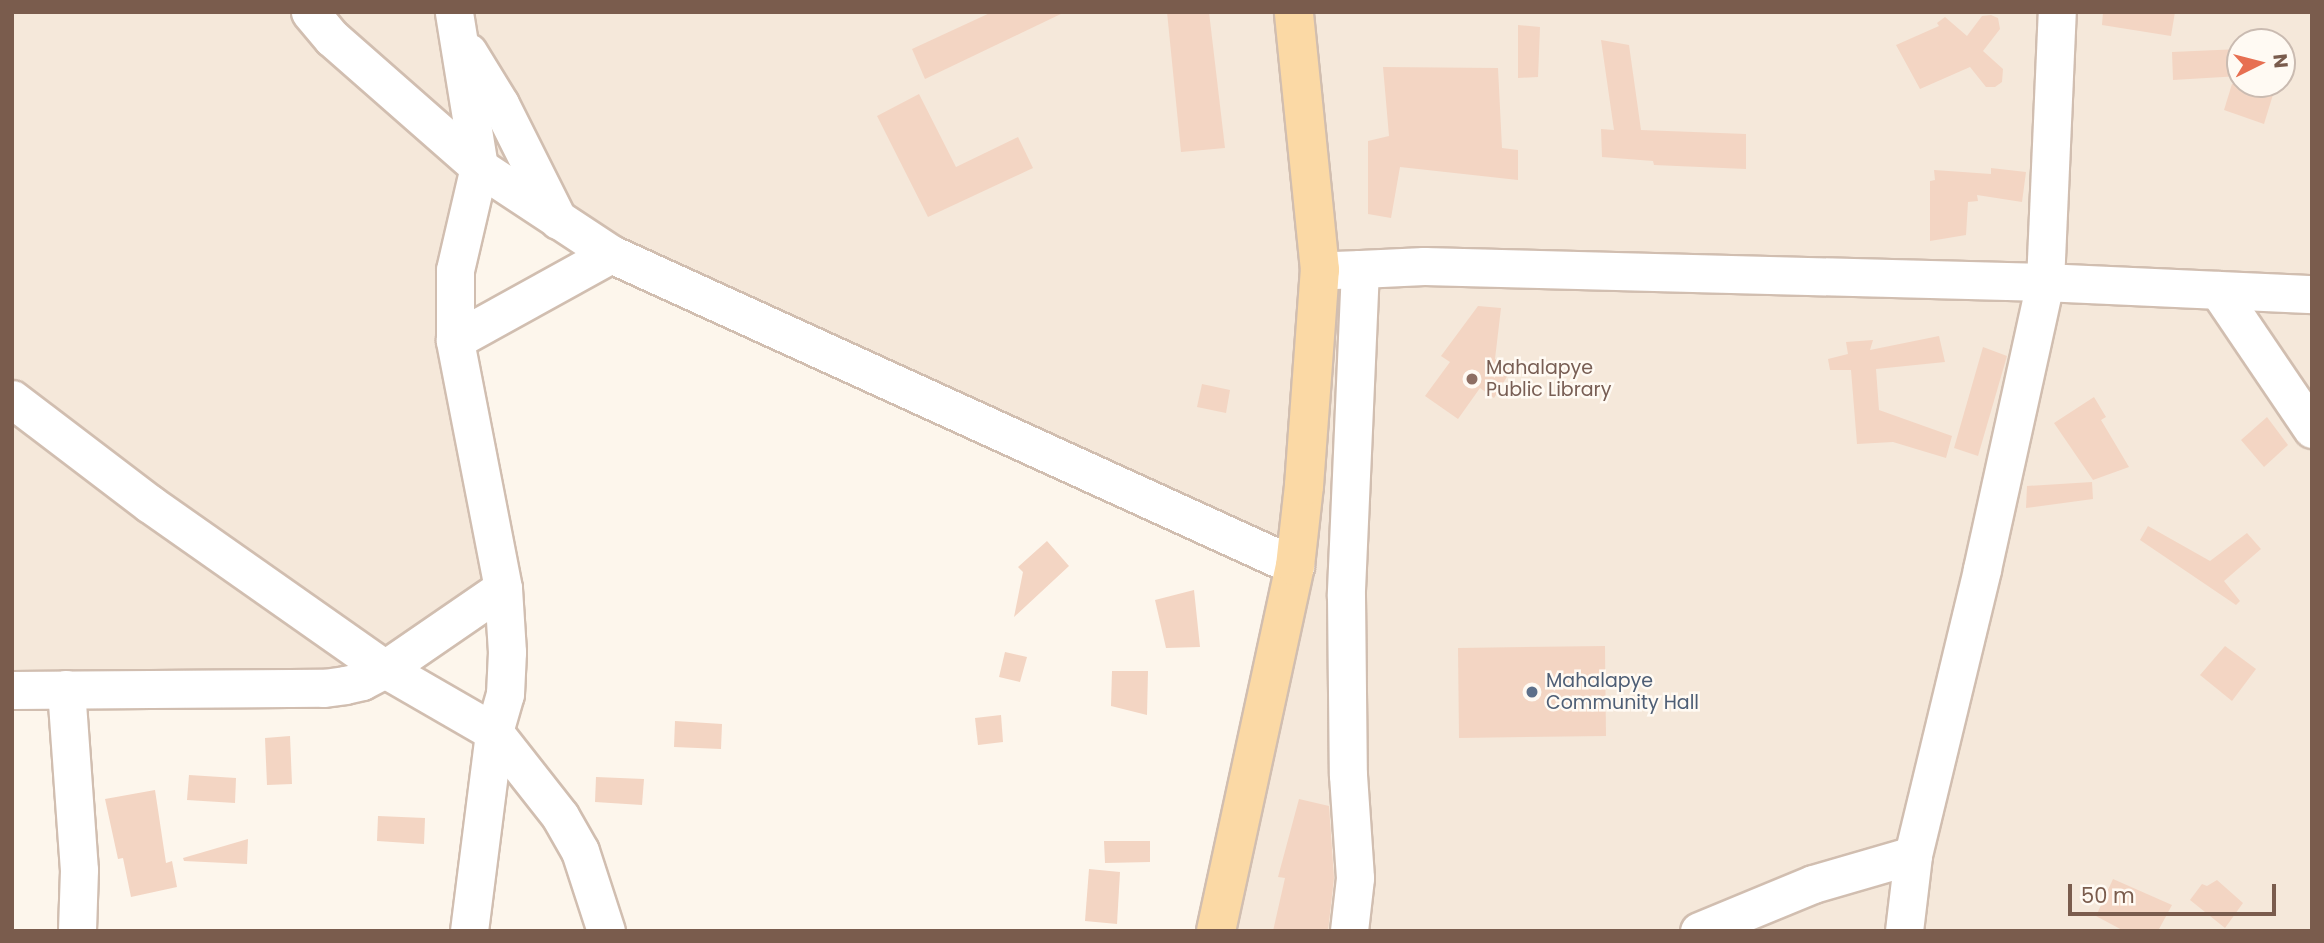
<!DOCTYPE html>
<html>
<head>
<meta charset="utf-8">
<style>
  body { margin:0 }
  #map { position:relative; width:2324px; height:943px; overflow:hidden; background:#fdf6ec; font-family:Poppins,sans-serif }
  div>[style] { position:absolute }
  .residential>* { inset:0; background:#f5e8da }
  .building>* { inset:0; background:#f3d5c3 }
  .roads { filter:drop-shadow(2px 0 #d1beb0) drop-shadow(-2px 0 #d1beb0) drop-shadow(0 2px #d1beb0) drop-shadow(0 -2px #d1beb0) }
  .minor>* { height:37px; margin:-18.5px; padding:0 18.5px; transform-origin:18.5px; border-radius:18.5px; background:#fff }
  .major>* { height:38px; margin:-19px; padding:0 19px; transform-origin:19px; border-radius:19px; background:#fbd9a5 }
  .dots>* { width:19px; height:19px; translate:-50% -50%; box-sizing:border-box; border:4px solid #fffaf3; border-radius:50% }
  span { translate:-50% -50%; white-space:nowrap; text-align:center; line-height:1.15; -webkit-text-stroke:5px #fffaf3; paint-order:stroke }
  .education-label { font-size:19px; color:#785e54 }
  .left { translate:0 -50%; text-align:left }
  .service-label { font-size:19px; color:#4e5e75 }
  .frame { position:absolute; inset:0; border:14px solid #7a5c4d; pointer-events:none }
  .north { position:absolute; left:2226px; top:28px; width:70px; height:70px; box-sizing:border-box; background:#fffaf3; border:2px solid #cabbb1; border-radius:50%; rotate:84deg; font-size:19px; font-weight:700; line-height:28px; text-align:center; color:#7a5c4d }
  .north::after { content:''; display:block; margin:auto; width:24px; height:32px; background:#e76f51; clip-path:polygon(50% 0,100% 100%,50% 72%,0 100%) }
  .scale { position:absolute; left:2068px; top:884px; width:208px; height:32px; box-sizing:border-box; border:4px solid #7a5c4d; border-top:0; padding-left:9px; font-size:21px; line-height:24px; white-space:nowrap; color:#7a5c4d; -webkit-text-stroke:5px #fffaf3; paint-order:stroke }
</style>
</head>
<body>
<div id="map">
  <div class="residential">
    <div style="clip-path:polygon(evenodd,12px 12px,2312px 12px,2312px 931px,1216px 931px,1295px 566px,756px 322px,479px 167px,455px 270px,503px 588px,385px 669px,12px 690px,12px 12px,2240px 42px,2282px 42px,2282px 84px,2240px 84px,2240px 42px)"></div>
  </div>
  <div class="building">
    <div style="clip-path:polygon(992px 12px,1065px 12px,925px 79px,912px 49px)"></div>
    <div style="clip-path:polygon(1167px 12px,1209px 12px,1225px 148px,1181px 152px)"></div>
    <div style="clip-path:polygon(2103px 12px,2175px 12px,2171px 36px,2102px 25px)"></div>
    <div style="clip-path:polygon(1991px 15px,1998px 18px,2000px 29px,1983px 51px,2003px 69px,2002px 82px,1995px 87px,1986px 87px,1970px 67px,1920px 89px,1896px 45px,1939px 26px,1937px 23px,1945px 17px,1967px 36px,1982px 16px)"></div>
    <div style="clip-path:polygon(1518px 25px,1540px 27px,1538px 77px,1518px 78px)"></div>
    <div style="clip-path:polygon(1601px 40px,1629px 45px,1641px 130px,1746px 134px,1746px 169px,1654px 165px,1653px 161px,1602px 157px,1601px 129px,1614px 130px)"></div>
    <div style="clip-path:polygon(2240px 49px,2240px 76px,2173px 80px,2172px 52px)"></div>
    <div style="clip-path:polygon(1383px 67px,1498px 68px,1502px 148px,1518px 150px,1518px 180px,1400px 167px,1391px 218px,1368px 214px,1368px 141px,1389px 136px)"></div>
    <div style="clip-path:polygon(2232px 84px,2263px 84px,2275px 88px,2264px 124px,2224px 110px)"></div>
    <div style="clip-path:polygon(919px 94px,956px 167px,1018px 137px,1033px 168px,928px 217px,877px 116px)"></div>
    <div style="clip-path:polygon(1991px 168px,2026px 172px,2022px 202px,1977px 195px,1978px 201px,1968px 202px,1966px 235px,1930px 241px,1930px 181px,1935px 180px,1934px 170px,1991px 174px)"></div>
    <div style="clip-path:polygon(1478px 306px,1501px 308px,1495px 359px,1511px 370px,1494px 398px,1480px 388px,1458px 419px,1425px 396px,1450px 362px,1441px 356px)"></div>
    <div style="clip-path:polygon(1939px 336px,1945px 362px,1876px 369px,1879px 410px,1952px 436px,1946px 458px,1893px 442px,1857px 444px,1851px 370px,1830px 370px,1828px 359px,1848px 354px,1846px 342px,1873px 340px,1870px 350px)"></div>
    <div style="clip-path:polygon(1983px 347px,2007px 356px,1978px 456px,1954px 448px)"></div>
    <div style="clip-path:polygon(1202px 384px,1230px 390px,1226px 413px,1197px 407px)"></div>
    <div style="clip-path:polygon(2094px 397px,2106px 417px,2101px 420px,2129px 467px,2093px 480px,2054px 423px)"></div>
    <div style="clip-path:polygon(2267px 417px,2288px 445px,2264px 467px,2241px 440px)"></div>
    <div style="clip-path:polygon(2092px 482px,2093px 499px,2026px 508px,2027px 486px)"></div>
    <div style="clip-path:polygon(2148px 526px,2210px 561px,2247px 533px,2261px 549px,2224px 581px,2240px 601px,2236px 605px,2140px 540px)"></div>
    <div style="clip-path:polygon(1047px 541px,1069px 566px,1014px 617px,1023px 572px,1018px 567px)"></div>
    <div style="clip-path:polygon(1194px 590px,1200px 647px,1166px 648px,1155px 600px)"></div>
    <div style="clip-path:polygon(1605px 646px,1606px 736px,1459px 738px,1458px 648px)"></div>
    <div style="clip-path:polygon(2225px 646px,2256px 669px,2232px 701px,2200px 675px)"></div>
    <div style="clip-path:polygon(1005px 652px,1027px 657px,1020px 682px,999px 677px)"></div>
    <div style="clip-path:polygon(1112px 671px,1148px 671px,1147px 715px,1111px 706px)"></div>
    <div style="clip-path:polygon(1001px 715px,1003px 742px,978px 745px,975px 718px)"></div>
    <div style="clip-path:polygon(675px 721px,722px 724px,721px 749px,674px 747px)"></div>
    <div style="clip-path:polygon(290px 736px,292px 784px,267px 785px,265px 738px)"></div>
    <div style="clip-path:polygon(189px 775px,236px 778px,235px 803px,187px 800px)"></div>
    <div style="clip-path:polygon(596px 777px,644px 779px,642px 805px,595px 802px)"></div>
    <div style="clip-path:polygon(155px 790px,166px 863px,172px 861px,177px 887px,131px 897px,123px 858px,118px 859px,105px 799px)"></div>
    <div style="clip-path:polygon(1299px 799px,1329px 806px,1334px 878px,1328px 931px,1273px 931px,1285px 878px,1278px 877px)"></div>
    <div style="clip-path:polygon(378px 816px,425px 818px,424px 844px,377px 841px)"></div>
    <div style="clip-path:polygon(248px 839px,247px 864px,184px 861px,183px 858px)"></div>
    <div style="clip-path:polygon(1104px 841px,1150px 841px,1150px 862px,1105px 863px)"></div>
    <div style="clip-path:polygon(1089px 869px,1120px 872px,1117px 924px,1085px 921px)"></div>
    <div style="clip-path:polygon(2113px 879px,2172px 905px,2158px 931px,2124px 931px,2096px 916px)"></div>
    <div style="clip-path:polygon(2217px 880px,2243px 903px,2225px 928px,2190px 900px,2202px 884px,2207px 886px)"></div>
  </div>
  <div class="roads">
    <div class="minor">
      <div style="left:310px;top:12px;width:34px;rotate:50deg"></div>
      <div style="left:332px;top:38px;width:196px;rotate:41.3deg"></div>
      <div style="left:479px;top:167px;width:158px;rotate:33.4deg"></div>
      <div style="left:611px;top:254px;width:752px;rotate:24.52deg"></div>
      <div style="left:468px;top:52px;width:61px;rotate:58.4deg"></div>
      <div style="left:500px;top:104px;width:130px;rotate:63.4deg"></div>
      <div style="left:1360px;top:269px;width:64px;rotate:-2.7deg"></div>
      <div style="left:1424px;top:266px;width:621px;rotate:1.48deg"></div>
      <div style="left:2045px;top:282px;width:267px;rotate:2.6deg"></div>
      <div style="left:1334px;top:270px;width:26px;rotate:-2deg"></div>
      <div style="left:1360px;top:269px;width:327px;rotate:92.5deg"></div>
      <div style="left:1346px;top:596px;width:179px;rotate:89.4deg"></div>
      <div style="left:1348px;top:775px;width:103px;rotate:86.1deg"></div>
      <div style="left:1355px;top:878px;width:53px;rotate:96.5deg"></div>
      <div style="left:2218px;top:290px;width:168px;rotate:55.9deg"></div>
      <div style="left:455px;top:340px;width:178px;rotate:-28.9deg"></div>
      <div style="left:12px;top:399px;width:173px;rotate:37.3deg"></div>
      <div style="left:150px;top:504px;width:287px;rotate:35.1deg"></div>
      <div style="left:385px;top:669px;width:126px;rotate:30deg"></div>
      <div style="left:494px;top:732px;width:107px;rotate:51.8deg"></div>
      <div style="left:560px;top:816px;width:40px;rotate:60.3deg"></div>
      <div style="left:580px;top:851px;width:84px;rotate:72deg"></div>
      <div style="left:66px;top:689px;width:181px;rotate:85.9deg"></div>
      <div style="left:79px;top:870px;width:61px;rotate:91.9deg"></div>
      <div style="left:12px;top:690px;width:312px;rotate:-0.4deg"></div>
      <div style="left:324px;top:688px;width:21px;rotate:-8deg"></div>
      <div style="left:345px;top:685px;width:17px;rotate:-13deg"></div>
      <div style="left:362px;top:681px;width:26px;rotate:-28deg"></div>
      <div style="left:385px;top:669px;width:143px;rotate:-34.5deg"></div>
      <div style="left:503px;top:588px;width:253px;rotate:-101deg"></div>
      <div style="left:455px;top:340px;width:70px;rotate:-90deg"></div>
      <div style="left:455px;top:270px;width:106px;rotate:-76.9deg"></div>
      <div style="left:479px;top:167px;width:157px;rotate:-99.2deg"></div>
      <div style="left:469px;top:931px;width:201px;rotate:-82.8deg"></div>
      <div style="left:494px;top:732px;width:40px;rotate:-74deg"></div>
      <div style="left:505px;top:694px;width:42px;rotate:-87.3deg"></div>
      <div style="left:507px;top:652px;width:64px;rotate:-93.6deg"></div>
      <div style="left:1699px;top:931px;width:123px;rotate:-22.4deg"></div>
      <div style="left:1813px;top:884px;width:104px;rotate:-16.2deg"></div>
      <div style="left:1904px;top:931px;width:77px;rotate:-83.2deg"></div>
      <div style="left:1913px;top:855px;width:294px;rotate:-76.4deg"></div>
      <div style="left:1982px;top:569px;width:294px;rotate:-77.6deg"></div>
      <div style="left:2045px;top:282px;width:270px;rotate:-87.5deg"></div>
    </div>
    <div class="major">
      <div style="left:1216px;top:931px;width:373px;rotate:-77.8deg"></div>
      <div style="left:1295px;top:566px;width:81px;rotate:-83.6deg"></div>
      <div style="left:1304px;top:486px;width:217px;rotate:-85.8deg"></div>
      <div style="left:1320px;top:270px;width:259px;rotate:-95.8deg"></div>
    </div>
  </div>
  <div class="dots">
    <div style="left:1472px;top:379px;background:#8d6e63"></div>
    <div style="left:1532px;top:692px;background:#5c6f8a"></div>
  </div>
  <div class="education-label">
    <span class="left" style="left:1486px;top:379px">Mahalapye<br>Public Library</span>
  </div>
  <div class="service-label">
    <span class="left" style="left:1546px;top:692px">Mahalapye<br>Community Hall</span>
  </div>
  <div class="frame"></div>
  <div class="north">N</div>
  <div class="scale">50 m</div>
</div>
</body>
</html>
